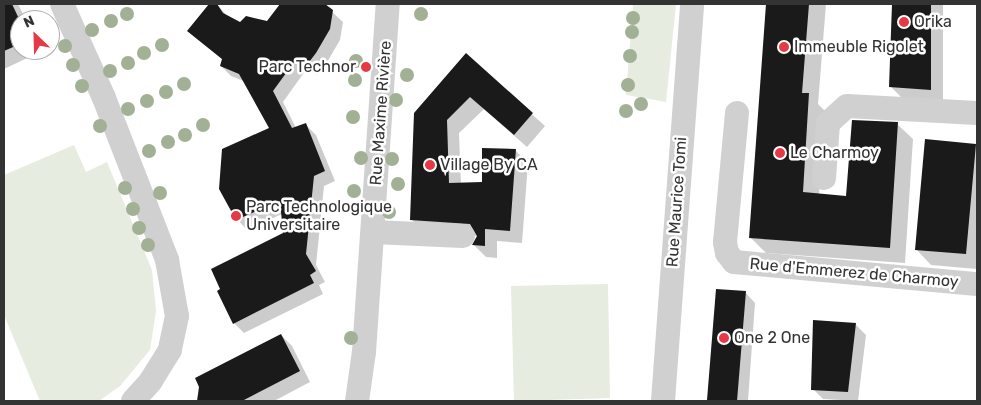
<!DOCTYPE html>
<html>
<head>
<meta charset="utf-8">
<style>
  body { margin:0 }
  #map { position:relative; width:981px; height:405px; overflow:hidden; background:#fff; font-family:Rubik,sans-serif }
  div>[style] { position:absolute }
  .green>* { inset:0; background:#e6ecdf }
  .shadow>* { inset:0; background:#0003 }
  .building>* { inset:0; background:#1a1a1a }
  .minor>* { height:24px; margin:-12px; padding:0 12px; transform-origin:12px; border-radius:12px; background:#d0d0d0 }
  .trees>* { width:14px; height:14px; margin:-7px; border-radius:50%; background:#a2b095 }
  .dots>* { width:14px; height:14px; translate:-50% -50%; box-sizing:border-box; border:2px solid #fff; border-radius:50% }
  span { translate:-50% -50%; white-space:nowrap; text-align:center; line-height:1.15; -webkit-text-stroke:5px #fff; paint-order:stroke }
  .poi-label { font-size:16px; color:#333 }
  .left { translate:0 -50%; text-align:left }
  .right { translate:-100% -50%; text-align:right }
  .street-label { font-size:16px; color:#333 }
  .frame { position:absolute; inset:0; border:5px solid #333; pointer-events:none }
  .north { position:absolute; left:10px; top:10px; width:50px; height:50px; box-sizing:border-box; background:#fff; border:1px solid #adadad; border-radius:50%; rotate:336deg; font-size:14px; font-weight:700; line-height:20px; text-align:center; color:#333 }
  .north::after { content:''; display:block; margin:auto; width:18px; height:22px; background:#e63946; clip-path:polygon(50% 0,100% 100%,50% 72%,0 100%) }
</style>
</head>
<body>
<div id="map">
  <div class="green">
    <div style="clip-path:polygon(633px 4px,676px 4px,666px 102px,626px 95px)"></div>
    <div style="clip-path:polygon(74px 145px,86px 172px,107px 162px,152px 270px,156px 311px,150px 350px,120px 386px,99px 401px,40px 401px,4px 315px,4px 175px)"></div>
    <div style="clip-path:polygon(608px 284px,610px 398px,514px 401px,511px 286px)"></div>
  </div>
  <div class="shadow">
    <div style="clip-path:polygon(4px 4px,18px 4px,26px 20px,20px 20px,20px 50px,40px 52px,4px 69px)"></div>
    <div style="clip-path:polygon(211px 4px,217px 4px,228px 17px,240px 24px,267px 23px,282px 4px,323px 4px,343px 22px,340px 40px,326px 64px,317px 75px,308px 67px,283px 102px,296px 128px,306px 125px,316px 135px,335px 181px,324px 186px,316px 265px,325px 282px,319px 285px,323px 294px,244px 333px,234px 323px,285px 234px,282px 214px,247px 230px,237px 219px,270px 129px,244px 81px,231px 76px,221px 66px,223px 60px,188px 31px)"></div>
    <div style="clip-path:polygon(767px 4px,826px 4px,818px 104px,824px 110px,819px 195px,847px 197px,897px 124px,913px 139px,905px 263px,766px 253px,751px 238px)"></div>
    <div style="clip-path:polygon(894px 4px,943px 4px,943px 102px,903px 99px,890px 86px)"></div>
    <div style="clip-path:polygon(466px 55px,545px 126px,527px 147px,484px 109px,459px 133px,461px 184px,484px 183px,515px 150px,528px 163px,522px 243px,497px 241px,497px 258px,486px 257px,474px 245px,478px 236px,424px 232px,411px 219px)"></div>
    <div style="clip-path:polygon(976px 145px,977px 269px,931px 265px,916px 249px)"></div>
    <div style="clip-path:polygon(745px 292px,755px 303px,748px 401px,710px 401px)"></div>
    <div style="clip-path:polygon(856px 325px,866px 335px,858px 401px,823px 399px,813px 389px)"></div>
    <div style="clip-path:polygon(281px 335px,292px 346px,310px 382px,274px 401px,198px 401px,201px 387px)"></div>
  </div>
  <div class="building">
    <div style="clip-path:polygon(4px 4px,12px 4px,20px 21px,20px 44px,4px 51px)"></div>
    <div style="clip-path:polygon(209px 4px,217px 4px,223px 13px,240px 22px,246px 16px,267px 21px,280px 4px,325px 4px,333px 10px,330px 29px,316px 53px,306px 66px,297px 58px,273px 91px,292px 128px,306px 123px,325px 171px,314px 176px,306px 254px,316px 271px,310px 275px,314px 283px,233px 324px,217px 291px,220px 289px,211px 269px,283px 233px,280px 201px,236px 220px,219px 189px,222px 149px,269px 128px,239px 74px,220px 66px,222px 59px,187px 31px)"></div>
    <div style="clip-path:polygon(766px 4px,809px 4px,802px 93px,809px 93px,803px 192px,846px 196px,852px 120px,898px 122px,890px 248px,749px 238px)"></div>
    <div style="clip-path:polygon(892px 4px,931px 4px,931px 90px,889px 87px)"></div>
    <div style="clip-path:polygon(466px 53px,533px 113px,514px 135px,470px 97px,447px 120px,449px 183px,482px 182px,482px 148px,516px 149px,510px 231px,485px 229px,485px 246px,472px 245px,477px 236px,470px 224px,410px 220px,414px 113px)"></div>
    <div style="clip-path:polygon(925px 139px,976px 144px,966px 254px,915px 250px)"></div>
    <div style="clip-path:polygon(716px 289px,746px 291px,737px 401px,707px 400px)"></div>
    <div style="clip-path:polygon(813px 320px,856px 323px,848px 392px,811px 390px)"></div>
    <div style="clip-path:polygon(281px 334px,300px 371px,242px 401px,197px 401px,199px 387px,195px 378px)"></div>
  </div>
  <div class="minor">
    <div style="left:62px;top:4px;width:103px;rotate:65.9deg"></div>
    <div style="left:104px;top:98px;width:174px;rotate:68.7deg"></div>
    <div style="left:167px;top:260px;width:57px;rotate:79.9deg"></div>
    <div style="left:177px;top:316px;width:35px;rotate:102deg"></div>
    <div style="left:170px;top:350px;width:36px;rotate:122deg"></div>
    <div style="left:151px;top:381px;width:27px;rotate:132deg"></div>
    <div style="left:737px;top:113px;width:130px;rotate:95.3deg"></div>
    <div style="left:725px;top:242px;width:11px;rotate:80deg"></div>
    <div style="left:727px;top:253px;width:11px;rotate:52deg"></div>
    <div style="left:734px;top:262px;width:244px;rotate:5.2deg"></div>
    <div style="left:824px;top:178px;width:55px;rotate:-85.8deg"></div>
    <div style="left:828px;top:123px;width:25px;rotate:-42deg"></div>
    <div style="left:847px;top:106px;width:130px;rotate:3.1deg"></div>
    <div style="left:373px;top:232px;width:90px;rotate:2.5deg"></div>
    <div style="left:357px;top:401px;width:49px;rotate:-81.9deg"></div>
    <div style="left:364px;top:352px;width:349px;rotate:-86.1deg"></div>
    <div style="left:663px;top:401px;width:398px;rotate:-85.8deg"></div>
  </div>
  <div class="trees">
    <div style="left:127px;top:14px"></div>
    <div style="left:421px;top:14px"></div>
    <div style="left:633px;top:18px"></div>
    <div style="left:111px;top:21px"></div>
    <div style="left:92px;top:30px"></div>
    <div style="left:632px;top:32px"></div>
    <div style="left:162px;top:45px"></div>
    <div style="left:65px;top:46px"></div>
    <div style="left:144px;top:53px"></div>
    <div style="left:630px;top:56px"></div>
    <div style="left:356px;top:61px"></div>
    <div style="left:128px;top:63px"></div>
    <div style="left:73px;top:65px"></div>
    <div style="left:110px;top:71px"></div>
    <div style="left:407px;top:75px"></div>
    <div style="left:355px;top:80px"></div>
    <div style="left:184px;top:84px"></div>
    <div style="left:628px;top:85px"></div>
    <div style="left:82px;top:86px"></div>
    <div style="left:166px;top:92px"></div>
    <div style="left:396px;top:100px"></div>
    <div style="left:147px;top:101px"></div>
    <div style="left:641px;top:104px"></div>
    <div style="left:128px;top:109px"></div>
    <div style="left:626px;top:111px"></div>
    <div style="left:353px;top:117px"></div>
    <div style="left:203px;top:125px"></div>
    <div style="left:100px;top:126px"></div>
    <div style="left:185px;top:135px"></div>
    <div style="left:168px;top:142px"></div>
    <div style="left:149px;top:151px"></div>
    <div style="left:361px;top:158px"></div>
    <div style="left:392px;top:159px"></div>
    <div style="left:398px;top:184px"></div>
    <div style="left:125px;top:188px"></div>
    <div style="left:354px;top:191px"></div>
    <div style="left:160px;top:193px"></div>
    <div style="left:133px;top:209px"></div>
    <div style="left:389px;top:212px"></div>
    <div style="left:139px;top:228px"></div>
    <div style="left:148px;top:245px"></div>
    <div style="left:351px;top:338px"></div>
  </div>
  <div class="dots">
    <div style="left:904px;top:22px;background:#e63946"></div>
    <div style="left:784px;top:47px;background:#e63946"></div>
    <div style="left:366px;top:67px;background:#e63946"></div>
    <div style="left:780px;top:153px;background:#e63946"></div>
    <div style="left:430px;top:165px;background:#e63946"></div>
    <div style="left:236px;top:216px;background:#e63946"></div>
    <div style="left:724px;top:338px;background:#e63946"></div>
  </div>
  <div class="poi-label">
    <span class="left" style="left:914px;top:22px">Orika</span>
    <span class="left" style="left:794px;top:47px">Immeuble Rigolet</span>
    <span class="right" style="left:356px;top:67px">Parc Technor</span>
    <span class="left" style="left:790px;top:153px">Le Charmoy</span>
    <span class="left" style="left:440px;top:165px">Village By CA</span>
    <span class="left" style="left:246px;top:216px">Parc Technologique<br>Universitaire</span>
    <span class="left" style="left:734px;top:338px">One 2 One</span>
  </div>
  <div class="street-label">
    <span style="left:381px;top:113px;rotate:-86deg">Rue Maxime Rivière</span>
    <span style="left:677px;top:202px;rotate:-86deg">Rue Maurice Tomi</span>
    <span style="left:854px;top:273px;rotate:5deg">Rue d'Emmerez de Charmoy</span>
  </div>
  <div class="frame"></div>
  <div class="north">N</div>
</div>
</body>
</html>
